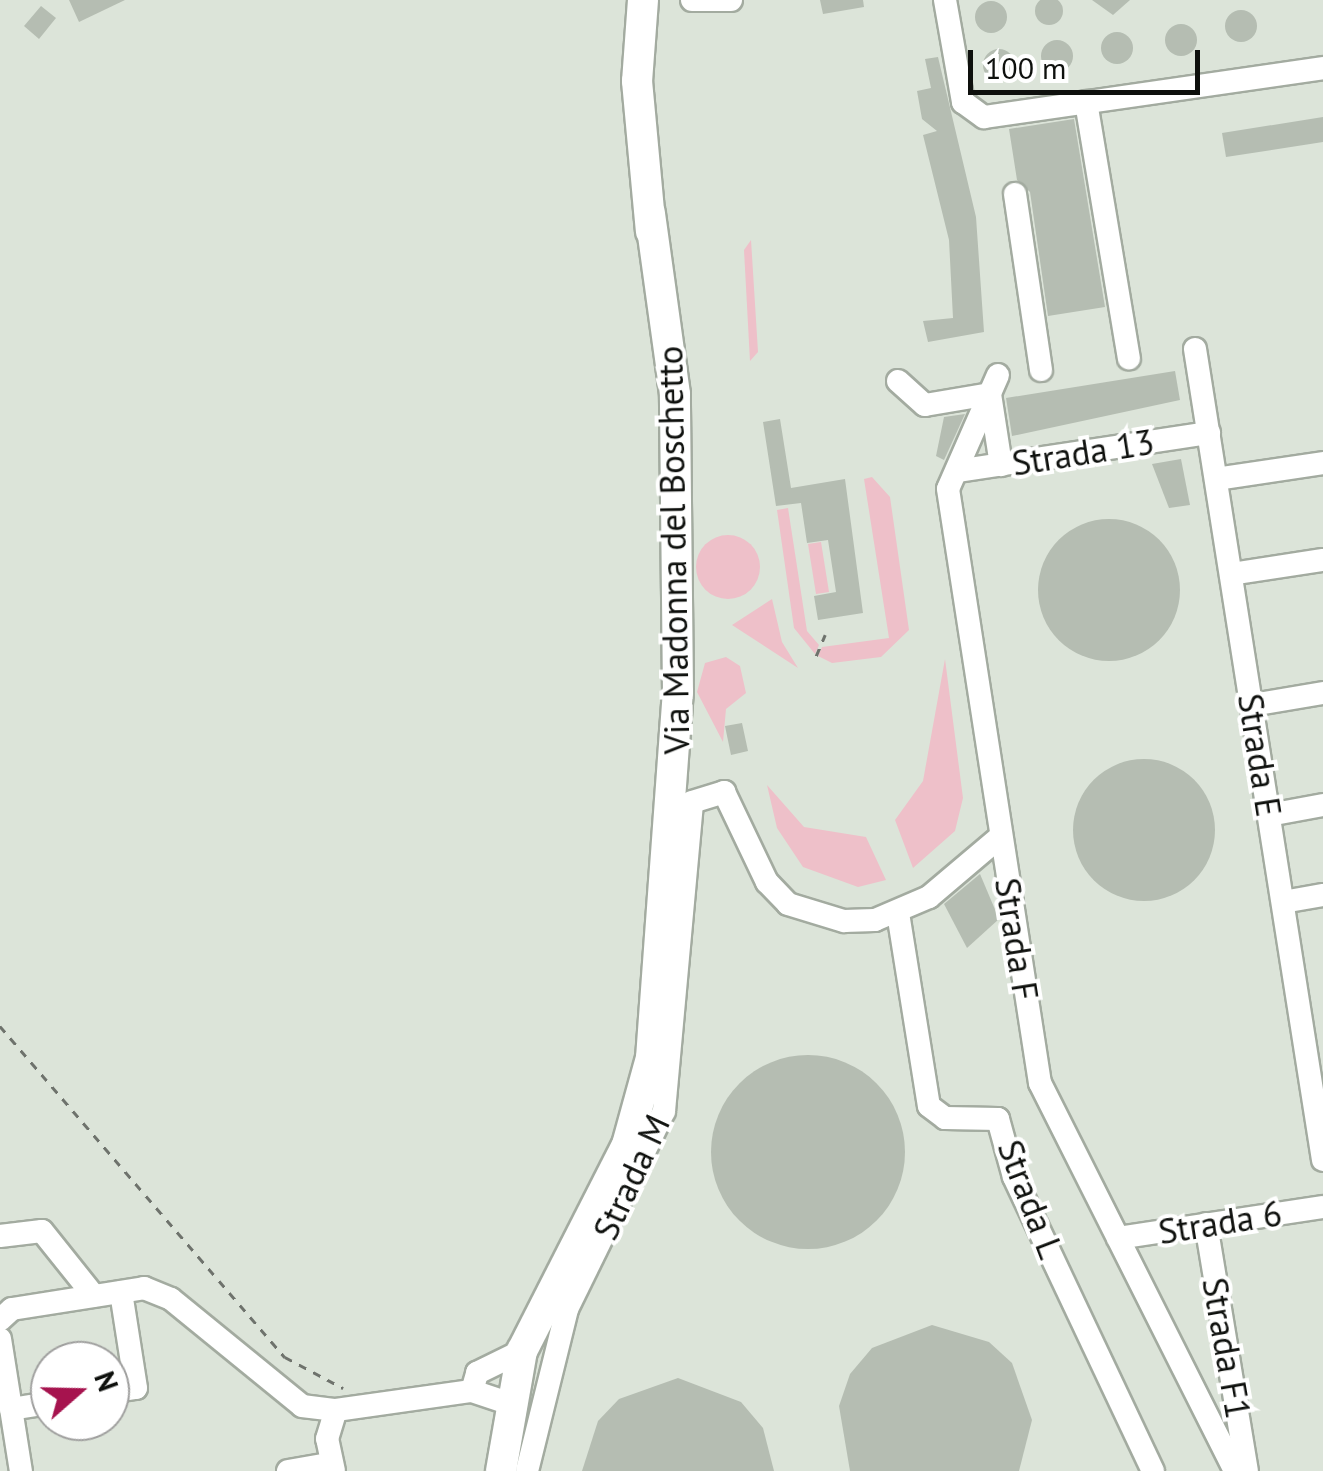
<!DOCTYPE html>
<html>
<head>
<meta charset="utf-8">
<style>
  body { margin:0 }
  #map { position:relative; width:1323px; height:1471px; overflow:hidden; background:#dce4d9; font-family:"PT Sans",sans-serif }
  div>[style] { position:absolute }
  .green>* { inset:0; background:#eec0c9 }
  .round { border-radius:50% }
  .building>* { inset:0; background:#b5bdb2 }
  .path>* { height:2.5px; margin-top:-1.25px; transform-origin:0; background:repeating-linear-gradient(90deg,#6e726c 0 8px,transparent 0 16px) }
  .roads { filter:drop-shadow(2px 0 #a3aba0) drop-shadow(-2px 0 #a3aba0) drop-shadow(0 2px #a3aba0) drop-shadow(0 -2px #a3aba0) }
  .minor>* { height:22px; margin:-11px; padding:0 11px; transform-origin:11px; border-radius:11px; background:#fff }
  .major>* { height:30px; margin:-15px; padding:0 15px; transform-origin:15px; border-radius:15px; background:#fff }
  span { translate:-50% -50%; white-space:nowrap; text-align:center; line-height:1.15; -webkit-text-stroke:8px #fff; paint-order:stroke }
  .street-label { font-size:35px; color:#0e100d }
  .north { position:absolute; left:30px; top:1341px; width:100px; height:100px; box-sizing:border-box; background:#fff; border:2px solid #9f9f9e; border-radius:50%; rotate:70deg; font-size:28px; font-weight:700; line-height:40px; text-align:center; color:#0e100d }
  .north::after { content:''; display:block; margin:auto; width:35px; height:45px; background:#a6134e; clip-path:polygon(50% 0,100% 100%,50% 72%,0 100%) }
  .scale { position:absolute; left:968px; top:50px; width:232px; height:45px; box-sizing:border-box; border:5px solid #0e100d; border-top:0; padding-left:12px; font-size:30px; line-height:35px; white-space:nowrap; color:#0e100d; -webkit-text-stroke:8px #fff; paint-order:stroke }
</style>
</head>
<body>
<div id="map">
  <div class="green">
    <div style="clip-path:polygon(751px 240px,758px 352px,750px 361px,744px 250px)"></div>
    <div style="clip-path:polygon(872px 477px,890px 497px,909px 630px,881px 657px,832px 663px,818px 656px,822px 647px,889px 638px,864px 479px)"></div>
    <div style="clip-path:polygon(788px 508px,807px 631px,819px 645px,815px 654px,794px 628px,777px 510px)"></div>
    <div class="round" style="left:696px;top:535px;width:64px;height:64px"></div>
    <div style="clip-path:polygon(821px 542px,829px 592px,816px 594px,808px 544px)"></div>
    <div style="clip-path:polygon(772px 599px,782px 642px,798px 668px,732px 625px)"></div>
    <div style="clip-path:polygon(726px 657px,740px 666px,746px 693px,726px 709px,723px 742px,697px 692px,705px 663px)"></div>
    <div style="clip-path:polygon(945px 659px,963px 798px,955px 831px,913px 868px,895px 820px,923px 781px)"></div>
    <div style="clip-path:polygon(767px 785px,804px 827px,866px 837px,886px 880px,858px 887px,803px 867px,777px 828px)"></div>
  </div>
  <div class="building">
    <div class="round" style="left:1035px;top:-3px;width:28px;height:28px"></div>
    <div style="clip-path:polygon(69px 0,125px 0,79px 22px)"></div>
    <div style="clip-path:polygon(820px 0,863px 0,864px 7px,823px 14px)"></div>
    <div style="clip-path:polygon(1092px 0,1130px 0,1113px 15px)"></div>
    <div class="round" style="left:975px;top:1px;width:32px;height:32px"></div>
    <div style="clip-path:polygon(41px 6px,56px 18px,39px 39px,24px 26px)"></div>
    <div class="round" style="left:1225px;top:10px;width:32px;height:32px"></div>
    <div class="round" style="left:1165px;top:24px;width:32px;height:32px"></div>
    <div class="round" style="left:1101px;top:32px;width:32px;height:32px"></div>
    <div class="round" style="left:1041px;top:40px;width:32px;height:32px"></div>
    <div class="round" style="left:983px;top:49px;width:32px;height:32px"></div>
    <div style="clip-path:polygon(938px 57px,976px 217px,984px 332px,928px 342px,923px 321px,953px 318px,949px 240px,923px 135px,937px 131px,922px 119px,917px 91px,931px 88px,925px 59px)"></div>
    <div style="clip-path:polygon(1323px 117px,1323px 142px,1226px 157px,1222px 133px)"></div>
    <div style="clip-path:polygon(1074px 119px,1105px 307px,1048px 316px,1030px 192px,1017px 180px,1009px 129px)"></div>
    <div style="clip-path:polygon(1175px 371px,1180px 400px,1012px 436px,1006px 398px)"></div>
    <div style="clip-path:polygon(965px 414px,944px 460px,936px 456px,944px 417px)"></div>
    <div style="clip-path:polygon(780px 419px,791px 488px,845px 479px,863px 613px,818px 620px,814px 596px,836px 592px,828px 540px,807px 543px,801px 503px,776px 506px,763px 422px)"></div>
    <div style="clip-path:polygon(1181px 459px,1190px 505px,1169px 508px,1152px 464px)"></div>
    <div class="round" style="left:1038px;top:519px;width:142px;height:142px"></div>
    <div style="clip-path:polygon(742px 723px,748px 751px,731px 755px,725px 726px)"></div>
    <div class="round" style="left:1073px;top:759px;width:142px;height:142px"></div>
    <div style="clip-path:polygon(980px 874px,999px 919px,967px 948px,944px 904px)"></div>
    <div class="round" style="left:711px;top:1055px;width:194px;height:194px"></div>
    <div style="clip-path:polygon(932px 1325px,989px 1342px,1012px 1363px,1032px 1420px,1019px 1471px,850px 1471px,839px 1406px,850px 1374px,872px 1348px)"></div>
    <div style="clip-path:polygon(678px 1378px,741px 1402px,763px 1428px,774px 1471px,582px 1471px,598px 1421px,619px 1399px)"></div>
  </div>
  <div class="path">
    <div style="left:816px;top:656px;width:23px;rotate:-67deg"></div>
    <div style="left:0;top:1026px;width:437px;rotate:49.3deg"></div>
    <div style="left:285px;top:1357px;width:66px;rotate:28.1deg"></div>
  </div>
  <div class="roads">
    <div class="minor">
      <div style="left:692px;top:0;width:39px"></div>
      <div style="left:945px;top:0;width:104px;rotate:80deg"></div>
      <div style="left:963px;top:102px;width:26px;rotate:36deg"></div>
      <div style="left:984px;top:117px;width:343px;rotate:-8.2deg"></div>
      <div style="left:1086px;top:102px;width:260px;rotate:80.5deg"></div>
      <div style="left:1015px;top:194px;width:178px;rotate:81.6deg"></div>
      <div style="left:1195px;top:349px;width:821px;rotate:81.03deg"></div>
      <div style="left:998px;top:375px;width:124px;rotate:113.7deg"></div>
      <div style="left:948px;top:489px;width:601px;rotate:81.2deg"></div>
      <div style="left:1040px;top:1083px;width:434px;rotate:63.3deg"></div>
      <div style="left:898px;top:381px;width:36px;rotate:42deg"></div>
      <div style="left:925px;top:405px;width:66px;rotate:-9.6deg"></div>
      <div style="left:990px;top:394px;width:72px;rotate:81.2deg"></div>
      <div style="left:957px;top:471px;width:255px;rotate:-8.6deg"></div>
      <div style="left:1216px;top:479px;width:108px;rotate:-8.5deg"></div>
      <div style="left:1231px;top:574px;width:93px;rotate:-8.7deg"></div>
      <div style="left:1252px;top:705px;width:72px;rotate:-9.6deg"></div>
      <div style="left:1269px;top:815px;width:55px;rotate:-10.5deg"></div>
      <div style="left:1283px;top:902px;width:41px;rotate:-9.9deg"></div>
      <div style="left:898px;top:913px;width:195px;rotate:80.9deg"></div>
      <div style="left:929px;top:1106px;width:20px;rotate:37deg"></div>
      <div style="left:945px;top:1118px;width:53px;rotate:1.1deg"></div>
      <div style="left:998px;top:1119px;width:60px;rotate:74.6deg"></div>
      <div style="left:1014px;top:1177px;width:325px;rotate:64.7deg"></div>
      <div style="left:1206px;top:1224px;width:250px;rotate:80.6deg"></div>
      <div style="left:0;top:1236px;width:42px;rotate:-6.8deg"></div>
      <div style="left:42px;top:1231px;width:83px;rotate:51.3deg"></div>
      <div style="left:1118px;top:1238px;width:207px;rotate:-8.6deg"></div>
      <div style="left:0;top:1320px;width:16px;rotate:-43deg"></div>
      <div style="left:12px;top:1309px;width:134px;rotate:-9deg"></div>
      <div style="left:144px;top:1288px;width:29px;rotate:22deg"></div>
      <div style="left:171px;top:1299px;width:169px;rotate:39.2deg"></div>
      <div style="left:302px;top:1406px;width:34px;rotate:7deg"></div>
      <div style="left:0;top:1339px;width:134px;rotate:81deg"></div>
      <div style="left:110px;top:1392px;width:26px;rotate:-9deg"></div>
      <div style="left:136px;top:1388px;width:97px;rotate:-98.9deg"></div>
      <div style="left:511px;top:1404px;width:41px;rotate:-161.6deg"></div>
      <div style="left:472px;top:1391px;width:19px;rotate:-74deg"></div>
      <div style="left:477px;top:1373px;width:50px;rotate:-26.1deg"></div>
      <div style="left:11px;top:1409px;width:39px;rotate:-9deg"></div>
      <div style="left:288px;top:1471px;width:42px;rotate:-9.7deg"></div>
      <div style="left:334px;top:1471px;width:33px;rotate:-102deg"></div>
      <div style="left:327px;top:1439px;width:30px;rotate:-73deg"></div>
      <div style="left:336px;top:1410px;width:137px;rotate:-8deg"></div>
      <div style="left:527px;top:1471px;width:167px;rotate:-76.1deg"></div>
      <div style="left:567px;top:1309px;width:220px;rotate:-63.9deg"></div>
      <div style="left:664px;top:1111px;width:310px;rotate:-84.8deg"></div>
      <div style="left:692px;top:802px;width:34px;rotate:-17deg"></div>
      <div style="left:724px;top:792px;width:100px;rotate:64.5deg"></div>
      <div style="left:767px;top:882px;width:30px;rotate:46deg"></div>
      <div style="left:788px;top:904px;width:59px;rotate:16.9deg"></div>
      <div style="left:844px;top:921px;width:31px;rotate:-2deg"></div>
      <div style="left:875px;top:920px;width:59px;rotate:-23.1deg"></div>
      <div style="left:929px;top:897px;width:93px;rotate:-40.2deg"></div>
    </div>
    <div class="major">
      <div style="left:643px;top:0;width:81px;rotate:94.2deg"></div>
      <div style="left:637px;top:81px;width:151px;rotate:84.7deg"></div>
      <div style="left:501px;top:1471px;width:122px;rotate:-80.1deg"></div>
      <div style="left:522px;top:1351px;width:231px;rotate:-63deg"></div>
      <div style="left:627px;top:1145px;width:90px;rotate:-74.6deg"></div>
      <div style="left:651px;top:1058px;width:367px;rotate:-85.8deg"></div>
      <div style="left:678px;top:692px;width:298px;rotate:-90.6deg"></div>
      <div style="left:675px;top:394px;width:183px;rotate:-97.9deg"></div>
    </div>
  </div>
  <div class="street-label">
    <span style="left:1083px;top:452px;rotate:-9deg">Strada 13</span>
    <span style="left:673px;top:550px;rotate:-91deg">Via Madonna del Boschetto</span>
    <span style="left:1260px;top:755px;rotate:81deg">Strada E</span>
    <span style="left:1017px;top:939px;rotate:81deg">Strada F</span>
    <span style="left:631px;top:1177px;rotate:-65deg">Strada M</span>
    <span style="left:1031px;top:1199px;rotate:69deg">Strada L</span>
    <span style="left:1220px;top:1222px;rotate:-9deg">Strada 6</span>
    <span style="left:1227px;top:1348px;rotate:80deg">Strada F1</span>
  </div>
  <div class="north">N</div>
  <div class="scale">100 m</div>
</div>
</body>
</html>
